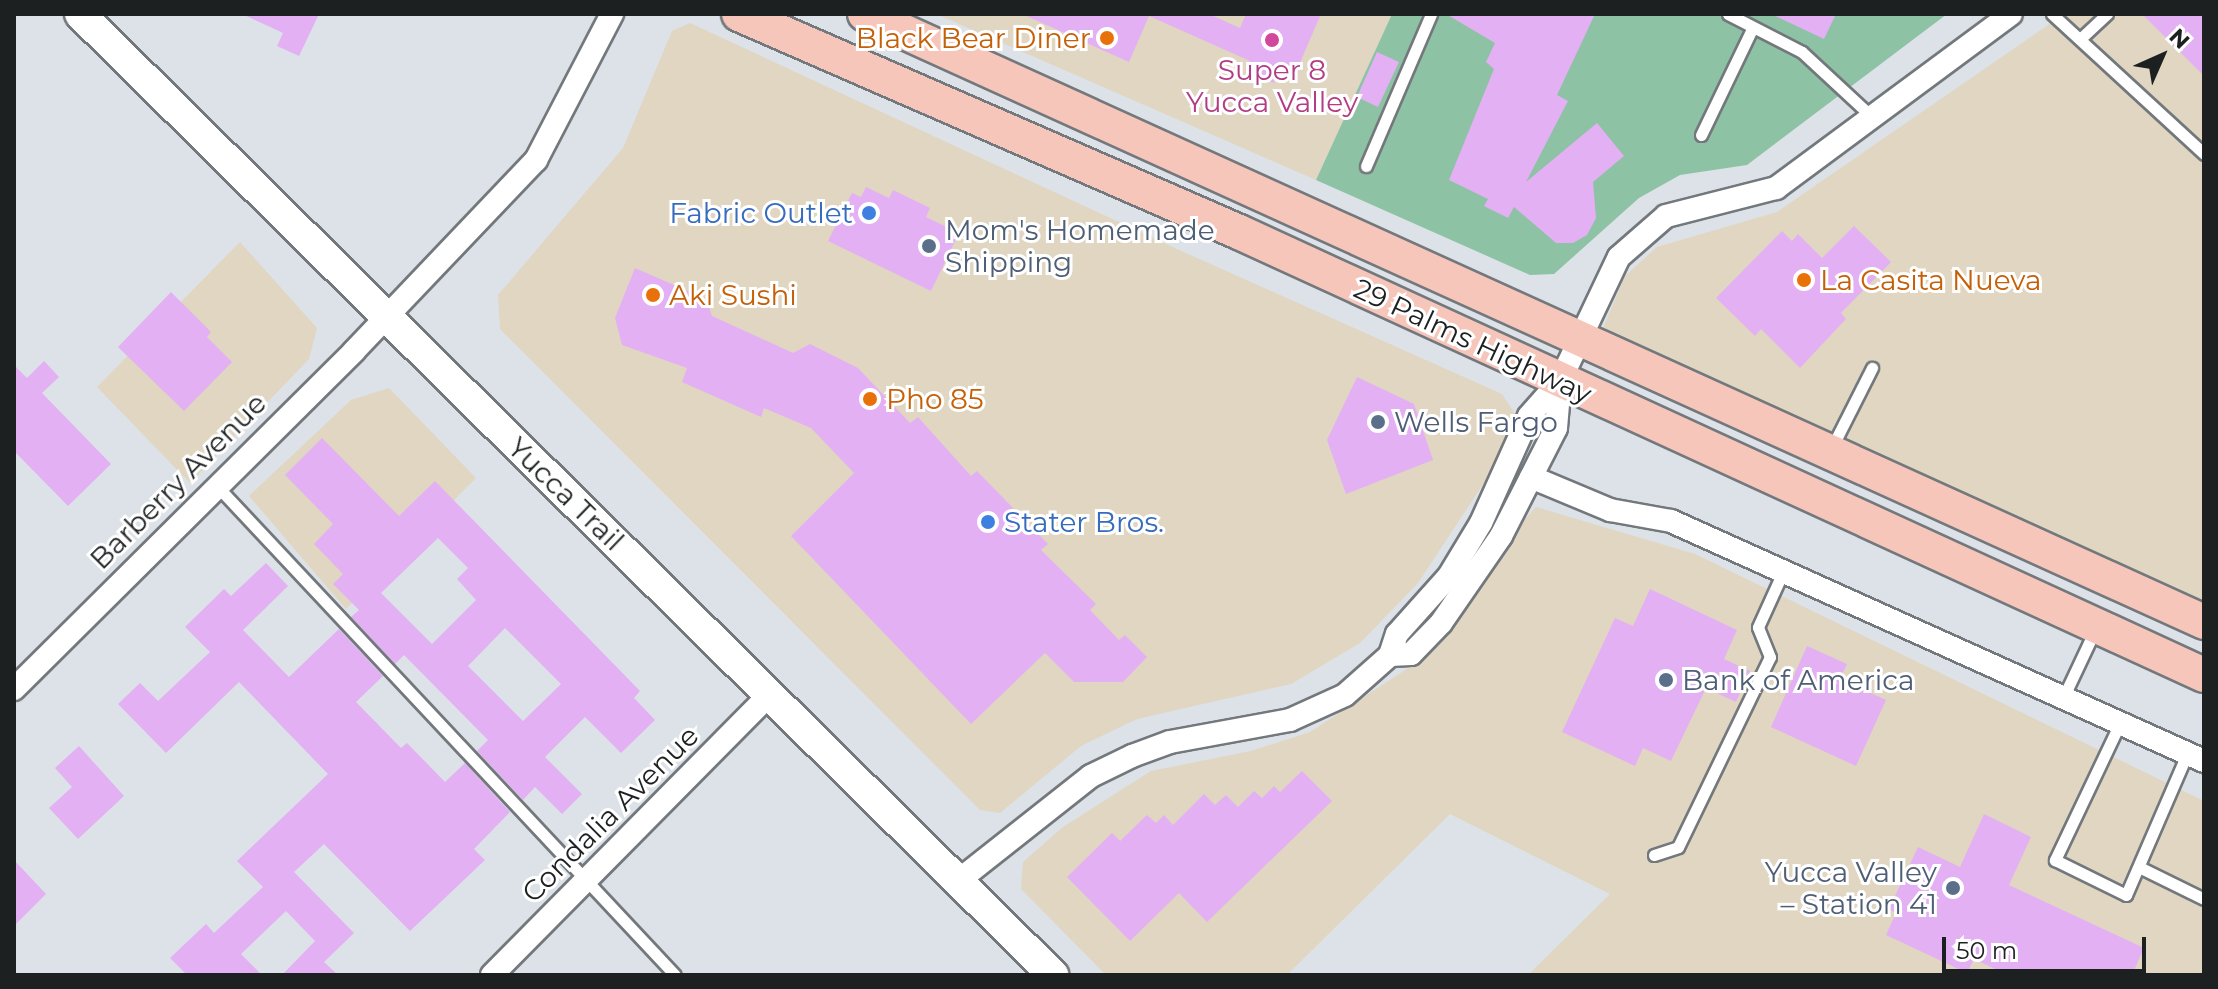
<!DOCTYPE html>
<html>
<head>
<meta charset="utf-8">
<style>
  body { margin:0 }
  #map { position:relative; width:2218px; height:989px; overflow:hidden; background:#dce2e7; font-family:Montserrat,sans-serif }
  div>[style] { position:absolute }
  .commercial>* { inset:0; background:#e0d6c2 }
  .green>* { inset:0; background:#8ec2a4 }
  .building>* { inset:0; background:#e3b0f4 }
  .roads { filter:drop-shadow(2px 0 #73787c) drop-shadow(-2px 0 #73787c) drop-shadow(0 2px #73787c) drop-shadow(0 -2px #73787c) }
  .lane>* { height:11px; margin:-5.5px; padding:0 5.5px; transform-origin:5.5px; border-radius:5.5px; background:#fff }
  .street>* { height:22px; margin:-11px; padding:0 11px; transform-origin:11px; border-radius:11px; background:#fff }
  .secondary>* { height:30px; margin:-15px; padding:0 15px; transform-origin:15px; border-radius:15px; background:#fff }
  .primary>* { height:34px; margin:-17px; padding:0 17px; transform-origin:17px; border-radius:17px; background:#f7c6bb }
  .dots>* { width:22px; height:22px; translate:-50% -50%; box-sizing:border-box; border:4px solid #fff; border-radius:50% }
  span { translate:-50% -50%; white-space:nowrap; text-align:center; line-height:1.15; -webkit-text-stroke:6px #fff; paint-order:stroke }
  .food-label { font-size:28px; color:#c56008 }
  .right { translate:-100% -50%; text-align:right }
  .left { translate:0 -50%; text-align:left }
  .hotel-label { font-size:28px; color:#b23c85 }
  .shop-label { font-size:28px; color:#366cbe }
  .service-label { font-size:28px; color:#4e5e75 }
  .street-label { font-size:28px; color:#1d2021 }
  .frame { position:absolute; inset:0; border:16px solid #1d2021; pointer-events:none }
  .north { position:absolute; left:2122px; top:16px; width:80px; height:80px; -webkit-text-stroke:6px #fff; paint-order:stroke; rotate:45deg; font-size:22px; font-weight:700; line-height:32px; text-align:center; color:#1d2021 }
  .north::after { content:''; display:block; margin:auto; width:28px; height:36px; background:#1d2021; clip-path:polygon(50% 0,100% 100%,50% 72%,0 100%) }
  .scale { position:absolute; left:1942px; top:937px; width:204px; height:36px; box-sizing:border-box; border:4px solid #1d2021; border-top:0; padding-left:10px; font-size:24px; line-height:28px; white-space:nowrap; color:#1d2021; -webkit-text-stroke:6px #fff; paint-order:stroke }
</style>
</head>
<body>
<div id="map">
  <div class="commercial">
    <div style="clip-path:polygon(936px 14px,1392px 14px,1316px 180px)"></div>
    <div style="clip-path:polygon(2064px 14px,2204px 14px,2204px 610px,1598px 340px,1625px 276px,1657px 247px,1777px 212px)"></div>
    <div style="clip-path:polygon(690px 23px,1177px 249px,1502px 394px,1515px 414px,1495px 466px,1418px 583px,1360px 643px,1291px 684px,1137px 719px,1081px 746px,1000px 813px,980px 810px,500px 329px,498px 295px,623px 148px,672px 31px)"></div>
    <div style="clip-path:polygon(240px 242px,317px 328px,309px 359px,190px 483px,97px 387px)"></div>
    <div style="clip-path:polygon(389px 388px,476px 478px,346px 609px,249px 496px,351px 400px)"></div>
    <div style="clip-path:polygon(1536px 507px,1695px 554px,2204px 801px,2204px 975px,1528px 975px,1610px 894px,1450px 814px,1287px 975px,1106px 975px,1021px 889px,1023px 862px,1063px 827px,1151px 771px,1251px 751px,1310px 732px,1419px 661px,1474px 599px,1515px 530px)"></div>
  </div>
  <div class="green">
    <div style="clip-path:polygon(1392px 14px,1947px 14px,1747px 165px,1680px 175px,1639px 198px,1554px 274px,1530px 275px,1316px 180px)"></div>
  </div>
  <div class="building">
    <div style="clip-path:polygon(242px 14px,319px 14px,299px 56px,277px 46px,283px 33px)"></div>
    <div style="clip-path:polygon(1022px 14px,1209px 14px,1240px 28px,1246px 14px,1321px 14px,1292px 81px,1277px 74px,1274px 83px,1245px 70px,1250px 61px,1149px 16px,1129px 62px)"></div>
    <div style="clip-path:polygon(1446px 14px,1595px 14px,1557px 95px,1568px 101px,1526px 182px,1597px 123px,1624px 156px,1593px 182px,1596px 218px,1587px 235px,1573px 243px,1556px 243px,1514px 207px,1508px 218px,1484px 206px,1488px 199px,1449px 180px,1494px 69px,1486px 62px,1495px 43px)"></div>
    <div style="clip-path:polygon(1771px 14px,1836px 14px,1824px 39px)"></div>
    <div style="clip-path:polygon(2142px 14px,2204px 14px,2204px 76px)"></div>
    <div style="clip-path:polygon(1377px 52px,1399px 62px,1378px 107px,1357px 97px)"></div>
    <div style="clip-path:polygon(866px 187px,889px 198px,893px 190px,930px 208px,926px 217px,959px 233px,931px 291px,828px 241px,852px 193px,861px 197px)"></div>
    <div style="clip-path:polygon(1854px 226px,1891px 262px,1841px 313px,1846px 319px,1800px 368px,1761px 329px,1755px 336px,1716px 298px,1782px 231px,1792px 241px,1798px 234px,1822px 258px)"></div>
    <div style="clip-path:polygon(635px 268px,706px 299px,712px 316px,793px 353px,810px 344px,858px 368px,910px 423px,918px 417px,971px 476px,977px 471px,1048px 544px,1041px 550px,1096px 604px,1090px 610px,1119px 640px,1125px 635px,1147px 657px,1123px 682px,1074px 682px,1045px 653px,971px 724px,791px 536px,854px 473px,811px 428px,764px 408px,761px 417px,682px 382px,687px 368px,622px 345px,615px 318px)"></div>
    <div style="clip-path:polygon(171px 292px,211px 332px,207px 337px,232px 362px,184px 411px,118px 347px)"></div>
    <div style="clip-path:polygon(44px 361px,59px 377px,42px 393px,111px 464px,68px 506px,14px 451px,14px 365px,27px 378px)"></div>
    <div style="clip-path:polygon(1357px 377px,1414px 404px,1433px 460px,1346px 494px,1327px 440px)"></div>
    <div style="clip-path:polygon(evenodd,322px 438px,399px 516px,435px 481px,640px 691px,634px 698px,655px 720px,621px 753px,585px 717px,545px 757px,582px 794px,562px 814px,535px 787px,523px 800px,477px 751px,488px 740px,404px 655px,395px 664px,351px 617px,359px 610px,333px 584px,343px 574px,314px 544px,333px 524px,285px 475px,322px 438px,438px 538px,468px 568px,457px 579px,476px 600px,432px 644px,381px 593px,438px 538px,322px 438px,505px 628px,561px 684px,523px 721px,468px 666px,505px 628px)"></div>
    <div style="clip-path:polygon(266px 563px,288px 586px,243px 630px,289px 677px,339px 629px,383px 676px,356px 702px,401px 748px,407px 743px,445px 782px,465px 763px,510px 812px,474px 849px,485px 860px,410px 931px,324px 844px,294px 872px,354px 933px,324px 962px,338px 975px,282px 975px,315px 941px,286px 911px,241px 954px,262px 975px,187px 975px,170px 958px,206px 924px,214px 933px,263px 887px,237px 861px,328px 774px,239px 682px,166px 753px,118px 704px,140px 683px,158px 701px,210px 652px,185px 627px,224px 589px,231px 596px)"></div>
    <div style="clip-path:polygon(1650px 589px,1737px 630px,1724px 659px,1750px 671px,1736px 702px,1706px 688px,1671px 761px,1643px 748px,1635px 766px,1562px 732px,1615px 618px,1633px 626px)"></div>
    <div style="clip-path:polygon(1807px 646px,1847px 664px,1840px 679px,1886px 700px,1856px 766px,1771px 727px)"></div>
    <div style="clip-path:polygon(79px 746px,124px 796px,78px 839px,49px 808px,72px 787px,55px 768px)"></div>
    <div style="clip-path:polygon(1302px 771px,1332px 801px,1207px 922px,1179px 893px,1130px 941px,1067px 877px,1112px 833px,1120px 841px,1147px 815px,1156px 823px,1164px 815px,1173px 825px,1204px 794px,1215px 805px,1226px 795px,1238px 807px,1254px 791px,1262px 798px,1274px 786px,1280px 792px)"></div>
    <div style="clip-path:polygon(1984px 814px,2031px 837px,2009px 885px,2144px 948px,2132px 975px,2008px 975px,1974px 959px,1967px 973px,1886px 935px,1896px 913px,1889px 909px,1918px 847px,1960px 867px)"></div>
    <div style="clip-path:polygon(14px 860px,46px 894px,14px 926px)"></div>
  </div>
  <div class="roads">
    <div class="lane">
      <div style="left:1728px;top:14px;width:83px;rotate:27.2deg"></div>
      <div style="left:1802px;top:52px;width:93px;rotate:42.8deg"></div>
      <div style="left:2052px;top:14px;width:207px;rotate:42.6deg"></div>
      <div style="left:2080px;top:39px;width:37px;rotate:-43deg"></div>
      <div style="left:1701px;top:135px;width:118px;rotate:-64.3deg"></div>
      <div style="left:1366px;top:166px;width:165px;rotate:-66.8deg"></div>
      <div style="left:1831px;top:449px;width:91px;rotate:-63.2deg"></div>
      <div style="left:216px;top:485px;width:671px;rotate:46.87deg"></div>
      <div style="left:2063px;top:698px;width:75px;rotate:-64.8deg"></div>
      <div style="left:2120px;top:723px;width:152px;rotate:115.4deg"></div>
      <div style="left:2055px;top:860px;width:79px;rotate:26.2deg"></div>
      <div style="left:2126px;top:895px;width:154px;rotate:-66.6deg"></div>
      <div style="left:1654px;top:855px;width:25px;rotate:-18deg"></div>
      <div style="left:1678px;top:847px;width:211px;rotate:-64.2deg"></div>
      <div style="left:1770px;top:657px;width:32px;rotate:-112deg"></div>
      <div style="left:1758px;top:627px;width:60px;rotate:-65.6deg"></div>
      <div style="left:2139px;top:867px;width:72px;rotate:26.2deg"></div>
    </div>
    <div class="street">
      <div style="left:1531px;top:477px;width:86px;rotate:22.7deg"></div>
      <div style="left:1610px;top:510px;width:62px;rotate:10.2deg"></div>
      <div style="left:1671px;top:521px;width:585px;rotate:24.24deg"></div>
      <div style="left:1390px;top:655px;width:21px;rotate:-3deg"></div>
      <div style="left:1411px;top:654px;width:43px;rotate:-45.9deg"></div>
      <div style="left:1441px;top:623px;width:106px;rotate:-55.4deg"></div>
      <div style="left:1501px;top:536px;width:121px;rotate:-63deg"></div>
      <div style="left:1556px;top:428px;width:47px;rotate:-85.1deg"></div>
      <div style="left:14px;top:689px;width:479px;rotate:-44.8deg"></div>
      <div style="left:354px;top:351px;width:264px;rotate:-46.4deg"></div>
      <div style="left:536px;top:160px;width:165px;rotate:-62.5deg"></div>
      <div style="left:958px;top:881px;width:169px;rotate:-38.3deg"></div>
      <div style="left:1091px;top:776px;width:46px;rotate:-26deg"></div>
      <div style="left:1132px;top:756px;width:40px;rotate:-20.2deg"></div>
      <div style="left:1170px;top:742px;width:122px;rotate:-10.4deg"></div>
      <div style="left:1290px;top:720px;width:60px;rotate:-24.4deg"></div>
      <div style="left:1345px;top:695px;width:60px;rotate:-41.6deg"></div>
      <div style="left:1390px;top:655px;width:22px;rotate:-72deg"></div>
      <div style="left:1397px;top:634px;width:78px;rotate:-48.1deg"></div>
      <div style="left:1449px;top:576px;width:62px;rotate:-58.9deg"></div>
      <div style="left:1481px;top:523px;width:117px;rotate:-65.8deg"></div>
      <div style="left:1529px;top:416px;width:47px;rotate:-48.5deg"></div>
      <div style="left:1560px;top:381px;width:137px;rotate:-64.6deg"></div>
      <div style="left:1619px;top:257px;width:62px;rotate:-41.1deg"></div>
      <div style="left:1666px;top:216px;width:114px;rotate:-14.3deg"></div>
      <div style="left:1776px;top:188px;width:292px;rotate:-36.5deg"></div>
      <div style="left:492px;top:975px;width:395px;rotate:-45.3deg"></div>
    </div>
    <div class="secondary">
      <div style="left:80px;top:14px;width:1368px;rotate:44.64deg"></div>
    </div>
    <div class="primary">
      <div style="left:739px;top:14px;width:545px;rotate:23.56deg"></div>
      <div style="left:1239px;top:232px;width:1062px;rotate:24.66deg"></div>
      <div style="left:865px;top:14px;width:1471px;rotate:24.42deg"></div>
    </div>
  </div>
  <div class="dots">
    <div style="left:1107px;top:38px;background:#e8710a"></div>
    <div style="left:1272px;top:40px;background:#d1479c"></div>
    <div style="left:869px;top:213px;background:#3f7fe0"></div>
    <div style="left:929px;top:246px;background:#5c6f8a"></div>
    <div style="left:1804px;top:280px;background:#e8710a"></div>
    <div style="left:653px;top:295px;background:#e8710a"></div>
    <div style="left:870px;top:399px;background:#e8710a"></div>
    <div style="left:1378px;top:422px;background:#5c6f8a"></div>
    <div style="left:988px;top:522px;background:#3f7fe0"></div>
    <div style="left:1666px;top:680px;background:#5c6f8a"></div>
    <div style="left:1953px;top:888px;background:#5c6f8a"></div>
  </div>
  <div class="food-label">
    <span class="right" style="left:1091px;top:38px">Black Bear Diner</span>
    <span class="left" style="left:1820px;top:280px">La Casita Nueva</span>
    <span class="left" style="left:669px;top:295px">Aki Sushi</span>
    <span class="left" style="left:886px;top:399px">Pho 85</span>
  </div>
  <div class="hotel-label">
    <span style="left:1272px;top:86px">Super 8<br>Yucca Valley</span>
  </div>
  <div class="shop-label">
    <span class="right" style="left:853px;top:213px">Fabric Outlet</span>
    <span class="left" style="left:1004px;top:522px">Stater Bros.</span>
  </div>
  <div class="service-label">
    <span class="left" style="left:945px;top:246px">Mom's Homemade<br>Shipping</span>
    <span class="left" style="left:1394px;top:422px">Wells Fargo</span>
    <span class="left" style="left:1682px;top:680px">Bank of America</span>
    <span class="right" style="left:1937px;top:888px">Yucca Valley<br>– Station 41</span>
  </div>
  <div class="street-label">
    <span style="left:1473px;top:341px;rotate:25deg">29 Palms Highway</span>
    <span style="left:178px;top:481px;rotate:-45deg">Barberry Avenue</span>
    <span style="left:566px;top:494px;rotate:44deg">Yucca Trail</span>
    <span style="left:610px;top:814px;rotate:-45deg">Condalia Avenue</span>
  </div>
  <div class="frame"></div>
  <div class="north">N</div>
  <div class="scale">50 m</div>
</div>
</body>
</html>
